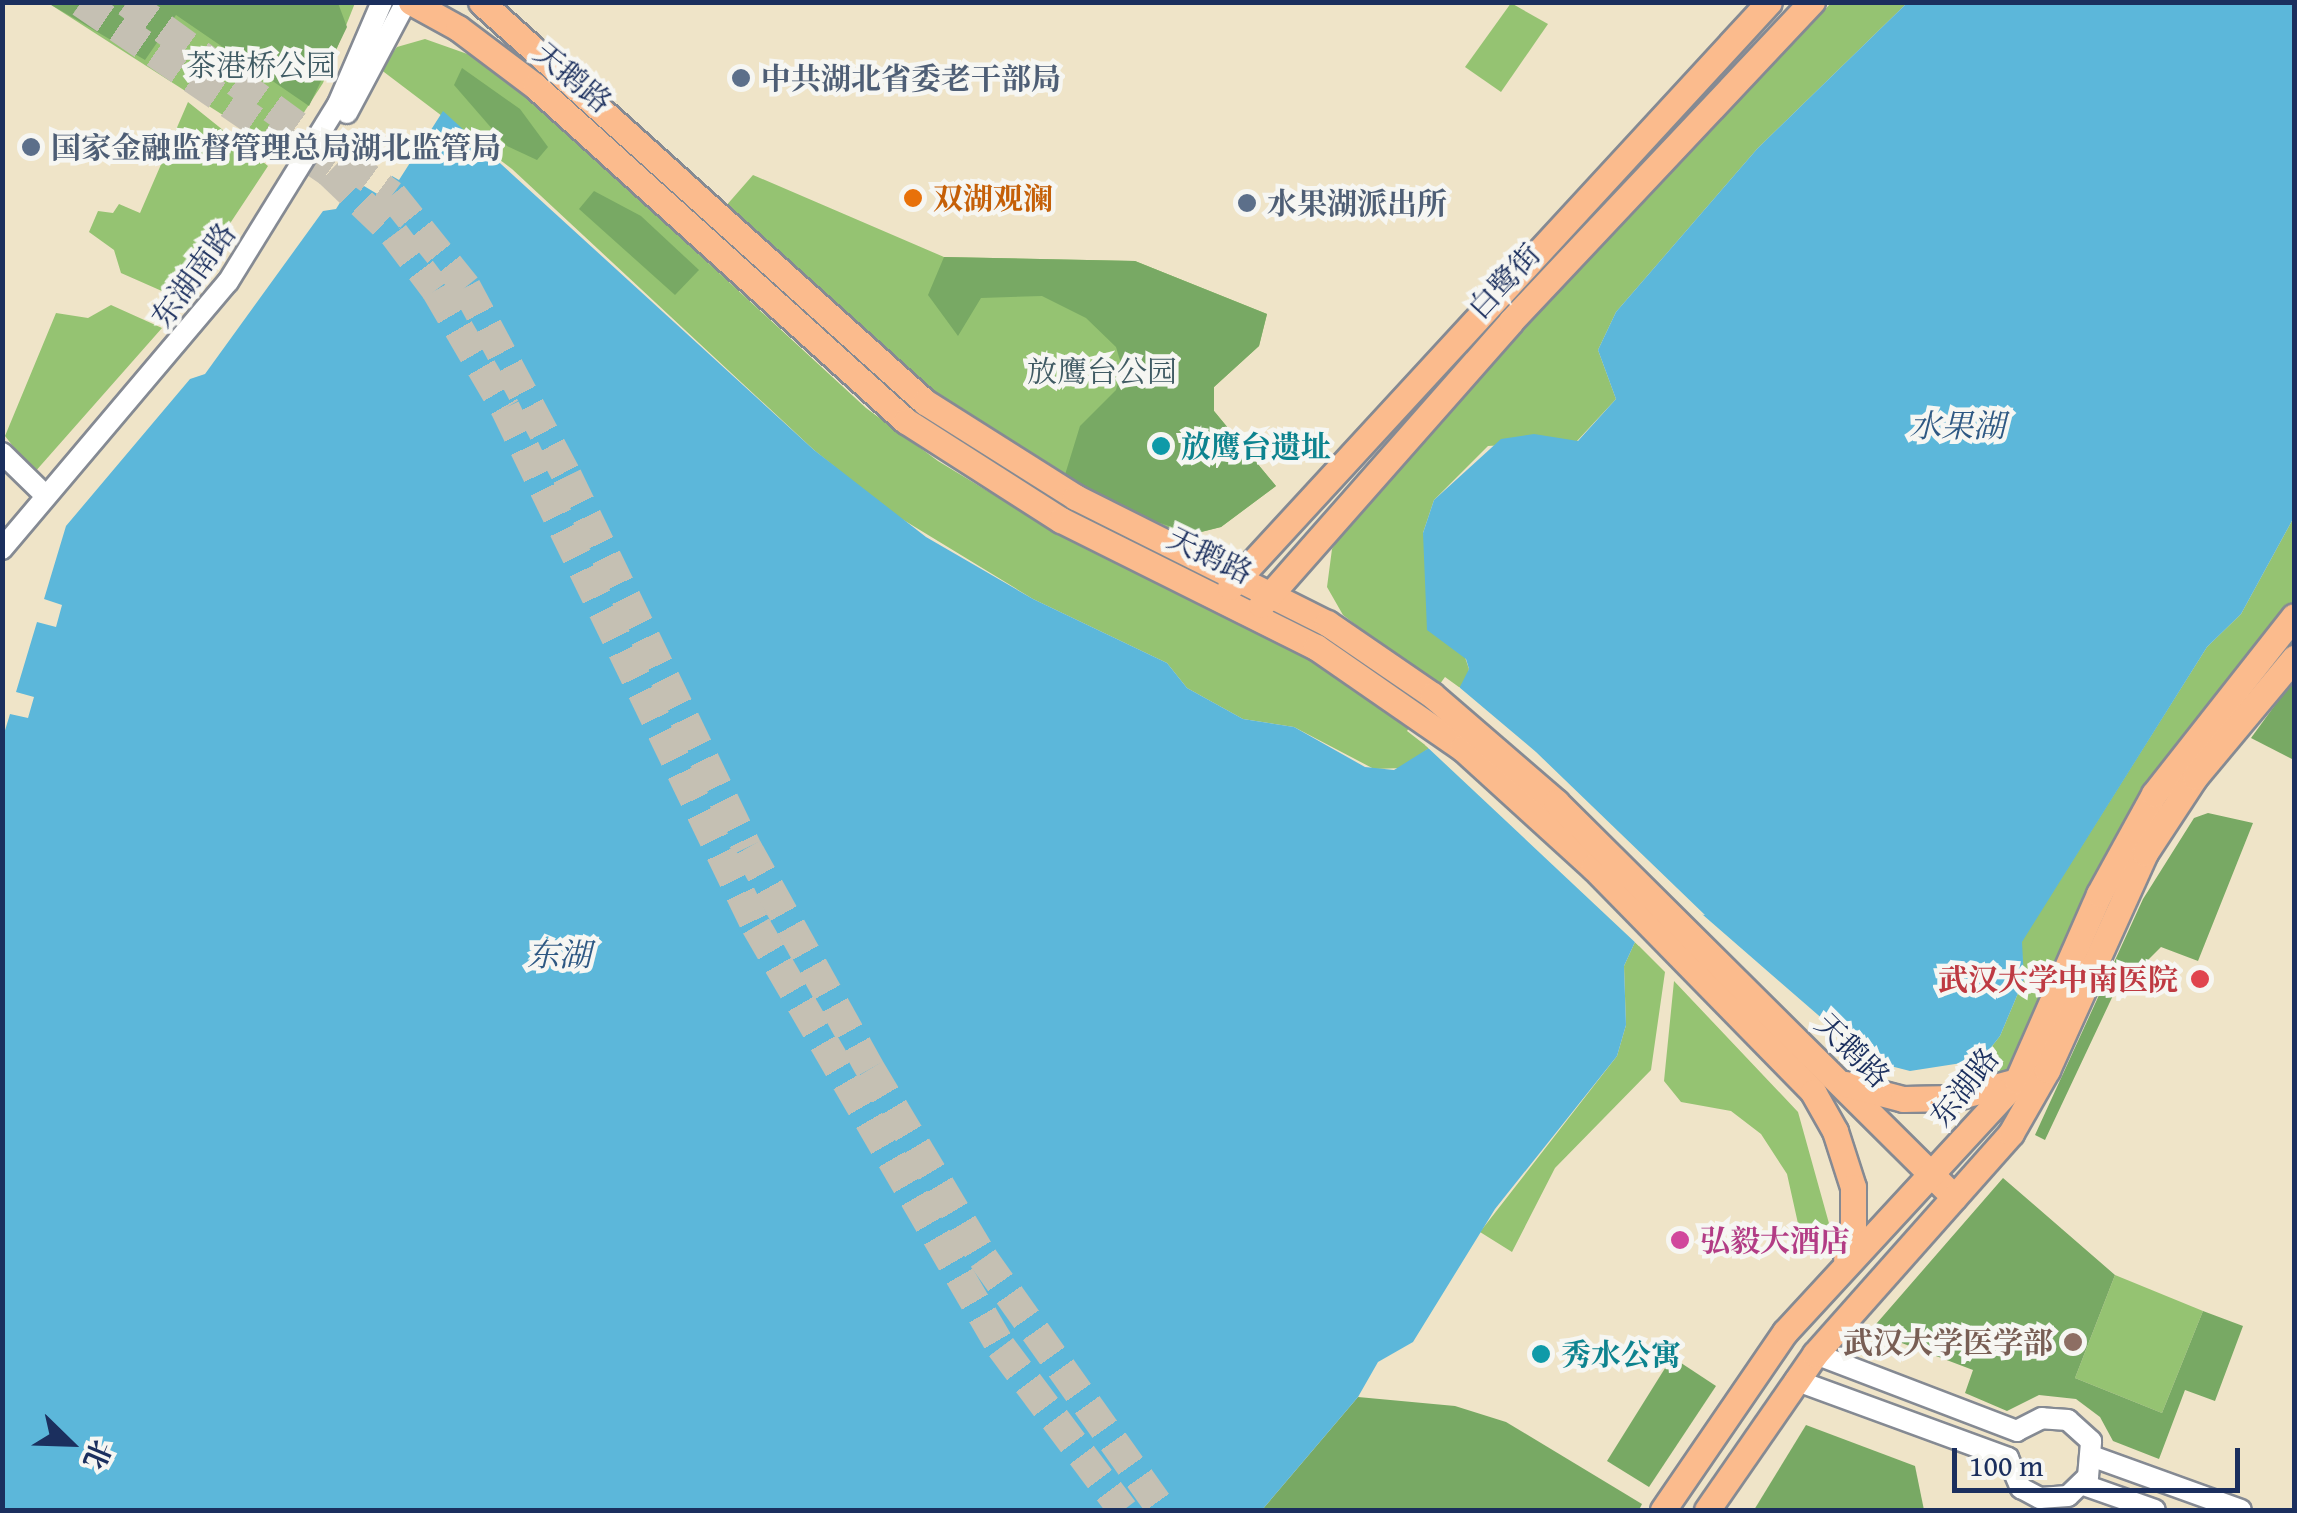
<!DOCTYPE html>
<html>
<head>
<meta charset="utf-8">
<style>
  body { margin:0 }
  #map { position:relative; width:2297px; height:1513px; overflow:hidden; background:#efe4c8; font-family:"Gentium Book Plus","Noto Serif SC",serif }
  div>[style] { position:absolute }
  .green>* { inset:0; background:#95c372 }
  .forest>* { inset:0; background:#78a964 }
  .water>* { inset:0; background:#5cb7da }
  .pier>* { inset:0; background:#efe4c8 }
  .highway-tunnel>* { height:30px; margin-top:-15px; transform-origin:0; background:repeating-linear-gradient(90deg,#c5c0b3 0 30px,transparent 0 45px) }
  .roads { filter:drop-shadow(2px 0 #858a93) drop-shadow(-2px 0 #858a93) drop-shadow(0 2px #858a93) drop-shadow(0 -2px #858a93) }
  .minor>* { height:20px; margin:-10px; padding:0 10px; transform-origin:10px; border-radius:10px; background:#fff }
  .major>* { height:25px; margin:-12.5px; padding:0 12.5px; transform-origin:12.5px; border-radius:12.5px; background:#fbbb8d }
  .dots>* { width:28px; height:28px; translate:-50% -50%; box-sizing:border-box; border:5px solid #f6f6f2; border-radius:50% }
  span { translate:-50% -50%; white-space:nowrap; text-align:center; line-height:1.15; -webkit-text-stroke:9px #f6f6f2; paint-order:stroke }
  .park-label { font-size:30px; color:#405b64 }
  .street-label { font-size:30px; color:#1b2f5e }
  .service-label { font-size:30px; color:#4e5e75; font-weight:700 }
  .left { translate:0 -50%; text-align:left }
  .food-label { font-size:30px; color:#c56008; font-weight:700 }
  .culture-label { font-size:30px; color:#0d838f; font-weight:700 }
  .health-label { font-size:30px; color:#be3a42; font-weight:700 }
  .right { translate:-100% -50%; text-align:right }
  .hotel-label { font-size:30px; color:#b23c85; font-weight:700 }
  .education-label { font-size:30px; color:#785e54; font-weight:700 }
  .water-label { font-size:32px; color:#2e5883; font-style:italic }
  .frame { position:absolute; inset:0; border:5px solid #1b2f5e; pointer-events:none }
  .north { position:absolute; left:20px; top:1393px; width:100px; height:100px; -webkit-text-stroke:8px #f6f6f2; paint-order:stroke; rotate:113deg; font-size:28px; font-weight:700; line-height:40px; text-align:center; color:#1b2f5e }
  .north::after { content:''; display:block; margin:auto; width:35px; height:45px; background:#1b2f5e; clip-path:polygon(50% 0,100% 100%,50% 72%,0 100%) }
  .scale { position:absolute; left:1952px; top:1448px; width:288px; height:45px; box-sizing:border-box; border:5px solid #1b2f5e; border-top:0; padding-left:12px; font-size:30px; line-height:35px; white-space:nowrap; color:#1b2f5e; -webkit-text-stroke:8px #f6f6f2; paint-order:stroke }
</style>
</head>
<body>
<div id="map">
  <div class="green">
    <div style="clip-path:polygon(48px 3px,355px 3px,323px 83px,279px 151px)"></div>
    <div style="clip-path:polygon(1511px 3px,1548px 24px,1501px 92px,1465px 67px)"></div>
    <div style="clip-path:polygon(1831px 3px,1907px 3px,1757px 149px,1616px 312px,1598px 350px,1616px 399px,1577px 441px,1488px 446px,1434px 500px,1423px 533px,1469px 669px,1463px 690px,1445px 677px,1437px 688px,1343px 615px,1327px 587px,1332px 549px,1358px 510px,1525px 327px)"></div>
    <div style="clip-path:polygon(425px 39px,490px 62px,866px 408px,938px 461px,1052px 530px,1296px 647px,1413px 722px,1407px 731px,1429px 748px,1403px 768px,1374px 769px,1294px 727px,1243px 719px,1187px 688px,1167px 663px,1033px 599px,892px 513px,814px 450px,512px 169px,380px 69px,397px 47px)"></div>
    <div style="clip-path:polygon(188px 102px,268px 166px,180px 299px,121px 273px,114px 250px,89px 232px,98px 211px,113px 213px,119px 204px,140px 213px)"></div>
    <div style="clip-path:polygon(753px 175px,944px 257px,1135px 261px,1267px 314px,1259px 346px,1214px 387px,1214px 411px,1276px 486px,1221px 527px,1193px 534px,1161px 526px,1064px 478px,925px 387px,725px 207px)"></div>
    <div style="clip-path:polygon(111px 305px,162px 328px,34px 473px,5px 436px,56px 313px,88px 318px)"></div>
    <div style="clip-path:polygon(2294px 517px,2294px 601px,2176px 745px,2119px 836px,2009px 1073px,1985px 1078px,1981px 1060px,2000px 1036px,2024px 979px,2021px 942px,2207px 647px,2241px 614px)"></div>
    <div style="clip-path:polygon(1635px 942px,1665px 972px,1651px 1070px,1555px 1168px,1512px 1252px,1480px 1232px,1617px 1056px,1626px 1025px,1624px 966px)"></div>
    <div style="clip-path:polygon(1674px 981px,1798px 1112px,1830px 1227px,1818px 1253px,1801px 1237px,1787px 1174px,1761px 1134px,1731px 1111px,1681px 1102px,1664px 1081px)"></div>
    <div style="clip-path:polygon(2115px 1275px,2203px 1311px,2162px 1413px,2075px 1378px)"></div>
  </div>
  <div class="forest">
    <div style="clip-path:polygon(48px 3px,338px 3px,347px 27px,309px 106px,176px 15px,145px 60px)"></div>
    <div style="clip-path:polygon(462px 68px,520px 109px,548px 147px,537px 160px,507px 146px,454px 85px)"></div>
    <div style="clip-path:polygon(594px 191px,641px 216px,699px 270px,675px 295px,579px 209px)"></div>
    <div style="clip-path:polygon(944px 257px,1135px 261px,1267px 314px,1259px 346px,1214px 387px,1214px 411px,1276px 486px,1221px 527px,1193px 534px,1130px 513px,1064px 478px,1080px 426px,1116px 390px,1122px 367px,1116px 347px,1086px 318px,1042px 296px,981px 298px,958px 336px,928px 295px)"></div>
    <div style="clip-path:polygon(2294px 679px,2294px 760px,2251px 738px)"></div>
    <div style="clip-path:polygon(2208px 813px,2253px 823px,2198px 961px,2161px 947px,2134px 974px,2125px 970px,2045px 1140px,2035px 1135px,2143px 899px,2194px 818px)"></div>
    <div style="clip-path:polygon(2003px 1178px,2115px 1275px,2075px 1378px,2162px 1413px,2203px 1311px,2243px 1326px,2215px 1401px,2185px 1390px,2159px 1459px,2113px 1441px,2100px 1417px,2076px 1399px,2039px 1395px,2007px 1411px,1965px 1393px,1973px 1370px,1870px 1331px)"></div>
    <div style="clip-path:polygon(1672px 1357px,1716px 1386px,1649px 1487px,1607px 1461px)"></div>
    <div style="clip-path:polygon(1358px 1397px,1455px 1406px,1506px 1422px,1642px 1504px,1639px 1510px,1262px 1510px)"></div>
    <div style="clip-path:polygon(1806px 1425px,1915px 1466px,1924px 1510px,1754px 1510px)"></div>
  </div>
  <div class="water">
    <div style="clip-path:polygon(1907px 3px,2294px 3px,2294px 517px,2241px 614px,2207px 647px,2022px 942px,2024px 979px,2000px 1036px,1981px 1060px,1910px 1071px,1871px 1061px,1695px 908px,1635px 942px,1624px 966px,1626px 1025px,1617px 1056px,1495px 1209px,1413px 1342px,1378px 1362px,1358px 1397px,1262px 1510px,3px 1510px,3px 737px,10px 714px,28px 718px,34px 697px,16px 692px,37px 622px,56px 627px,62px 605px,44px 599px,66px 526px,190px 379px,205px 374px,323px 211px,336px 209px,354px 180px,379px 195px,392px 176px,399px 180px,443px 111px,814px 450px,926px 537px,1033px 599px,1167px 663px,1187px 688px,1243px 719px,1294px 727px,1365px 767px,1394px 770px,1429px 748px,1469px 669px,1466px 659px,1427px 630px,1423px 533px,1434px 500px,1501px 439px,1534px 434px,1578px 441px,1616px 399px,1598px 350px,1616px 312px,1757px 149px)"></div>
  </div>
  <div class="pier">
    <div style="clip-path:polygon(1459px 687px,1536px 752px,1705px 915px,1687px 913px,1639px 946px,1425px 745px)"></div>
  </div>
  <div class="highway-tunnel">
    <div style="left:81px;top:2px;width:301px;rotate:34.4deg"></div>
    <div style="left:329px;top:172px;width:90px;rotate:43.6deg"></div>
    <div style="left:394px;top:234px;width:70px;rotate:53.1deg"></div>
    <div style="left:436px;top:290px;width:137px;rotate:59.7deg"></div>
    <div style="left:505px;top:408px;width:576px;rotate:64.15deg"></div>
    <div style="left:756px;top:926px;width:487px;rotate:59.8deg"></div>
    <div style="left:1001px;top:1347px;width:204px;rotate:53.2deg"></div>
    <div style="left:127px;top:2px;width:328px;rotate:36.1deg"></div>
    <div style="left:392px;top:195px;width:118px;rotate:51.2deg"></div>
    <div style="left:466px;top:287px;width:214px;rotate:61.9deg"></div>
    <div style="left:567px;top:476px;width:413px;rotate:64.2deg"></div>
    <div style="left:747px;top:848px;width:253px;rotate:60.9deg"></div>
    <div style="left:870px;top:1069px;width:220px;rotate:59.1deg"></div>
    <div style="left:983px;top:1258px;width:309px;rotate:54.6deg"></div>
  </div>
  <div class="roads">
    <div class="minor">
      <div style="left:347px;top:113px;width:126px;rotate:-62deg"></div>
      <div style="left:2px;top:453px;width:57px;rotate:44.3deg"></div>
      <div style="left:2px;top:549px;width:350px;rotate:-49.8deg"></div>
      <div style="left:228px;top:282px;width:209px;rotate:-58.3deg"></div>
      <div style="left:338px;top:104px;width:111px;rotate:-66.7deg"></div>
      <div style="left:1795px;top:1380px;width:227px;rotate:20.1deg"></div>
      <div style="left:2008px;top:1458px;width:33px;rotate:67deg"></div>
      <div style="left:2021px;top:1488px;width:21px;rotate:28deg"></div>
      <div style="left:2040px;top:1498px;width:28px;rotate:-4deg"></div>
      <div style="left:2068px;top:1496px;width:28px;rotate:-44deg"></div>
      <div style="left:2088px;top:1477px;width:36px;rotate:-85deg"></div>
      <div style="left:2091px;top:1441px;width:31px;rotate:-138deg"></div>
      <div style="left:2068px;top:1420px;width:26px;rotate:-176deg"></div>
      <div style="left:2042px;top:1418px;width:28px;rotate:153deg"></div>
      <div style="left:2017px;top:1431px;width:216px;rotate:-159.1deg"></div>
      <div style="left:2094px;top:1457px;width:156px;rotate:19.8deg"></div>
      <div style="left:2084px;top:1485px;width:75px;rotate:19.4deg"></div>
    </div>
    <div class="major">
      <div style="left:411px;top:2px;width:54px;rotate:29deg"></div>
      <div style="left:458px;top:28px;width:96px;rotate:37deg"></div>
      <div style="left:535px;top:86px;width:500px;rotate:42.1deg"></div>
      <div style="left:906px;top:421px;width:184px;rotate:32.6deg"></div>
      <div style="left:1061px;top:520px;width:285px;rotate:26.5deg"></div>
      <div style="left:1316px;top:647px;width:178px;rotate:34.7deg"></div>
      <div style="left:1462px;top:748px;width:177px;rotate:42.3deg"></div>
      <div style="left:1593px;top:867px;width:315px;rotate:45.6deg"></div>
      <div style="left:1813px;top:1092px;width:45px;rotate:60.6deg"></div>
      <div style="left:1835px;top:1131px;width:59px;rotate:72.2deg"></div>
      <div style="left:1853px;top:1187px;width:51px;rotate:90deg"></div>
      <div style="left:1853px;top:1238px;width:22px;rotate:108deg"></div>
      <div style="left:481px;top:2px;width:598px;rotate:42.02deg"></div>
      <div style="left:925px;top:402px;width:178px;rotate:32.3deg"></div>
      <div style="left:1075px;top:497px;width:282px;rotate:26.6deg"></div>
      <div style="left:1327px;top:623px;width:127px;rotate:34.4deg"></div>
      <div style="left:1432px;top:695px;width:164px;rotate:40.8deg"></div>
      <div style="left:1556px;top:802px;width:561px;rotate:44.78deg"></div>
      <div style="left:1230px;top:587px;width:795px;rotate:-47.34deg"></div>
      <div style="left:1261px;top:605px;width:378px;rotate:-48.6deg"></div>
      <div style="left:1511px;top:321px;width:439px;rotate:-46.7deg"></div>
      <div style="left:1846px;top:1084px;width:59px;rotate:14.7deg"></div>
      <div style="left:1903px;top:1099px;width:50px;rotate:-1.1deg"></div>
      <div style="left:1953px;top:1098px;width:66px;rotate:-14.9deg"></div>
      <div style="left:1663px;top:1510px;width:216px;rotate:-55.6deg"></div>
      <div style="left:1785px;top:1332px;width:342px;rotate:-47.3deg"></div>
      <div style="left:2017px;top:1081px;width:204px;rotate:-66.3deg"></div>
      <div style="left:2099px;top:894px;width:114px;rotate:-61.2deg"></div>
      <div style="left:2154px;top:794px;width:226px;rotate:-51.8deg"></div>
      <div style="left:1707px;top:1510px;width:190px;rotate:-55.3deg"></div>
      <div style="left:1815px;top:1354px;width:295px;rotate:-48.4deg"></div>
      <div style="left:2011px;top:1133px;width:73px;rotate:-60.3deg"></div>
      <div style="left:2047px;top:1070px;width:238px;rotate:-65.7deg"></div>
      <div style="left:2145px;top:853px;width:91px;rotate:-56.7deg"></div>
      <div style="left:2195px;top:777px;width:155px;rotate:-50.2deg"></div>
    </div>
  </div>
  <div class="dots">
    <div style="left:741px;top:78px;background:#5c6f8a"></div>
    <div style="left:31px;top:147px;background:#5c6f8a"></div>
    <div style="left:913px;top:198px;background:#e8710a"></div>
    <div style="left:1247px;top:203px;background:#5c6f8a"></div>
    <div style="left:1161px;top:446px;background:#0f9aa8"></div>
    <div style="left:2200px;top:979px;background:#e0444e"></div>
    <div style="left:1680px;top:1240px;background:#d1479c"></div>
    <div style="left:2073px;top:1342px;background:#8d6e63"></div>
    <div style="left:1541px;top:1354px;background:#0f9aa8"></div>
  </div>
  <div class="park-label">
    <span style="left:261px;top:65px">茶港桥公园</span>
    <span style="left:1102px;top:371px">放鹰台公园</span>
  </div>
  <div class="street-label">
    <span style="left:573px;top:77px;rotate:40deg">天鹅路</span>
    <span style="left:193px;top:275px;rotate:-54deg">东湖南路</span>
    <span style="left:1504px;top:281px;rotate:-47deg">白鹭街</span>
    <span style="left:1210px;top:555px;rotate:26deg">天鹅路</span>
    <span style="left:1853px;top:1050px;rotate:45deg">天鹅路</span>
    <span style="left:1964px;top:1087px;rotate:-52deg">东湖路</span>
  </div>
  <div class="service-label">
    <span class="left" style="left:761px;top:78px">中共湖北省委老干部局</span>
    <span class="left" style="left:51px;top:147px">国家金融监督管理总局湖北监管局</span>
    <span class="left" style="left:1267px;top:203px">水果湖派出所</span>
  </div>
  <div class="food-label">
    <span class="left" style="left:933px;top:198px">双湖观澜</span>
  </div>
  <div class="culture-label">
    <span class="left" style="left:1181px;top:446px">放鹰台遗址</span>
    <span class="left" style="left:1561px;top:1354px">秀水公寓</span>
  </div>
  <div class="health-label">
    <span class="right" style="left:2178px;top:979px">武汉大学中南医院</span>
  </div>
  <div class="hotel-label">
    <span class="left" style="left:1700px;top:1240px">弘毅大酒店</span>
  </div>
  <div class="education-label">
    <span class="right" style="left:2053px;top:1342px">武汉大学医学部</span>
  </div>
  <div class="water-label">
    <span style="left:1957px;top:426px">水果湖</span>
    <span style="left:559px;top:955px">东湖</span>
  </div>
  <div class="frame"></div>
  <div class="north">北</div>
  <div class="scale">100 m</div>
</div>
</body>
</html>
